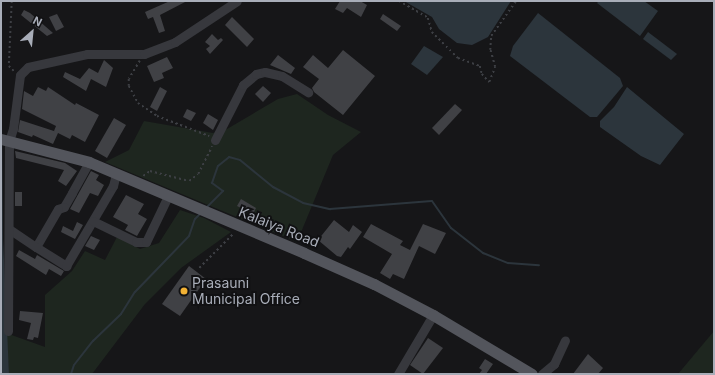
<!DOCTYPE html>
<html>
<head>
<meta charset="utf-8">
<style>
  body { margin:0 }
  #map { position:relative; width:715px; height:375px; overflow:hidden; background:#161618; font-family:Inter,sans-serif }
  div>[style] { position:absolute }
  .green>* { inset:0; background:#1e261f }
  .water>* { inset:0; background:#2c353c }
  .stream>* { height:2px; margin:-1px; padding:0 1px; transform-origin:1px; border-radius:1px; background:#2c353c }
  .building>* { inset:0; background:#404145 }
  .path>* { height:1.5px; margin-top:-0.75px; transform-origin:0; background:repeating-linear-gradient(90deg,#3d3f44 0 2px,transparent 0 5px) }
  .minor>* { height:9px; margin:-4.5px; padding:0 4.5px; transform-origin:4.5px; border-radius:4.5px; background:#37383d }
  .major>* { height:11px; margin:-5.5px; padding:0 5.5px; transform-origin:5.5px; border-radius:5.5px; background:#53555c }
  .dots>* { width:11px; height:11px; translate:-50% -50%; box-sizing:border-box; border:2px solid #111113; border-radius:50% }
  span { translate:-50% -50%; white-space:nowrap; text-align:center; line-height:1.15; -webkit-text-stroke:4px #111113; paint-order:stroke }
  .street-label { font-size:14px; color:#a8adb8 }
  .poi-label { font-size:14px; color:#a8adb8 }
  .left { translate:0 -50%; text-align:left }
  .frame { position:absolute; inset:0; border:2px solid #a8adb8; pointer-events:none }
  .north { position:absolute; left:12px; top:12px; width:40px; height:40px; -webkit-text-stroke:3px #111113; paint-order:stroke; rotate:27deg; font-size:11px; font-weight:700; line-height:16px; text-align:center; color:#a8adb8 }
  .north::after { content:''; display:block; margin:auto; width:14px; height:18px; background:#a8adb8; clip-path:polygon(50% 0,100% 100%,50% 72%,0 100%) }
</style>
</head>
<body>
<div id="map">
  <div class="green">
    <div style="clip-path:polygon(297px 94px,328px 115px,361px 132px,333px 155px,297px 242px,105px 162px,129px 150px,144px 121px,213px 133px,227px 129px,278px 99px)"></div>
    <div style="clip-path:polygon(180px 210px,204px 218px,231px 232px,181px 268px,145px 304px,92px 374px,9px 374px,6px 333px,45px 347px,45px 295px,72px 271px,85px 251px,105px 260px,117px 237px,140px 249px,159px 243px)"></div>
    <div style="clip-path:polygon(714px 331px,714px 374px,678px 374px)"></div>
  </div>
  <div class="water">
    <div style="clip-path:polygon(1px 1px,3px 238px,9px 374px,1px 374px)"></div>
    <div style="clip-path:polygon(404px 1px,511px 1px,488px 37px,472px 45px,457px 43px,439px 29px,432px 17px)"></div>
    <div style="clip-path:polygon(599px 1px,644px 1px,658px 11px,640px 36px,597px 3px)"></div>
    <div style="clip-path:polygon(538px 13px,620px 78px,623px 86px,597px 117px,590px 117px,510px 56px,513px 46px)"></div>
    <div style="clip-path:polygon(648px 32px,677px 54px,671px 60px,643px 39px)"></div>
    <div style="clip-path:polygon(424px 46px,443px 57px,427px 75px,411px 64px)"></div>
    <div style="clip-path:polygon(627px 87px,684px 134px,660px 165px,641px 156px,600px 127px,600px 121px,614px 107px)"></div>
  </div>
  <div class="stream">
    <div style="left:207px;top:207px;width:23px;rotate:-45deg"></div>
    <div style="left:223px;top:191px;width:14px;rotate:-144deg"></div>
    <div style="left:212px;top:183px;width:18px;rotate:-71deg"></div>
    <div style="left:218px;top:166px;width:14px;rotate:-39deg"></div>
    <div style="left:229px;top:157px;width:11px;rotate:15deg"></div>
    <div style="left:240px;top:160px;width:43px;rotate:39.3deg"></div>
    <div style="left:273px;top:187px;width:34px;rotate:28deg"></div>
    <div style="left:303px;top:203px;width:28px;rotate:13deg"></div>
    <div style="left:330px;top:209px;width:102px;rotate:-4.5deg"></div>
    <div style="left:432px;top:201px;width:33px;rotate:55deg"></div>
    <div style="left:451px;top:228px;width:41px;rotate:38deg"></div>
    <div style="left:483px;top:253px;width:27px;rotate:22deg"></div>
    <div style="left:508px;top:263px;width:31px;rotate:4deg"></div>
    <div style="left:71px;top:374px;width:9px;rotate:-72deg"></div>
    <div style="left:74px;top:365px;width:31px;rotate:-52deg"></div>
    <div style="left:93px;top:341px;width:39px;rotate:-44deg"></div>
    <div style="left:121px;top:314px;width:26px;rotate:-58deg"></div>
    <div style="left:135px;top:292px;width:78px;rotate:-46deg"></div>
    <div style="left:189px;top:236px;width:18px;rotate:-71deg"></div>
    <div style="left:195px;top:219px;width:8px;rotate:-45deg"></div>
  </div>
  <div class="building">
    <div style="clip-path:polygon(170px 1px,187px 1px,160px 15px,165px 31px,159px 33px,153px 17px,148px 19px,145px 12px)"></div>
    <div style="clip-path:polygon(340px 1px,360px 1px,367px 5px,361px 17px,347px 8px,343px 13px,335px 9px)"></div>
    <div style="clip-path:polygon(24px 10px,30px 13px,53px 33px,47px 36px,21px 15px)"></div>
    <div style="clip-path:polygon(57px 14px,64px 27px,56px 31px,49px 17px)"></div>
    <div style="clip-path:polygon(383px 14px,401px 26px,397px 31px,380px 19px)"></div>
    <div style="clip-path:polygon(232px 17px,254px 39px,247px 47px,225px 25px)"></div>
    <div style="clip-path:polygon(212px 34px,218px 40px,221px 38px,223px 40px,210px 54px,206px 49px,210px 46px,205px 42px)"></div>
    <div style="clip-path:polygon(343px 50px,375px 76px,343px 115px,314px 92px,312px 88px,319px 79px,303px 67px,313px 55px,328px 68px)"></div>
    <div style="clip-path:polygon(278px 55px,295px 68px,291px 74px,270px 65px)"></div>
    <div style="clip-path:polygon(167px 57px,173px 68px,162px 73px,164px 78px,154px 82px,147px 66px)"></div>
    <div style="clip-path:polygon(104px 60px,113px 68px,106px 87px,91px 79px,86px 91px,63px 77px,65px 72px,80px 79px,89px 68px,98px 73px)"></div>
    <div style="clip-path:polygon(263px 86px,271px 93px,263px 102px,255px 94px)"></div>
    <div style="clip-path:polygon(38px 87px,46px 91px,48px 87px,75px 105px,76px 103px,99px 115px,85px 142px,72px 135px,70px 139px,58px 133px,53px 144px,33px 135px,32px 137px,18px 132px,20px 120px,57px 132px,54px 131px,56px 126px,22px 109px,24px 91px,33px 96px)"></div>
    <div style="clip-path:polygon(160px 87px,167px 91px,157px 111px,150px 107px)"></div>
    <div style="clip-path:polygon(455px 104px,462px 110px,439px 135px,432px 128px)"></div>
    <div style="clip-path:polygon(187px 109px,196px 113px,191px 121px,183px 117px)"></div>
    <div style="clip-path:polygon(208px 114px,218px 120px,213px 130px,203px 123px)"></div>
    <div style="clip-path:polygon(114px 118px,126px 125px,107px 158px,95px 151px)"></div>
    <div style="clip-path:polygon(15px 151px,65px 163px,77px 171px,66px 186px,58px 181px,64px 170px,16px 158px)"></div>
    <div style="clip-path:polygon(91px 171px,99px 175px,96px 180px,104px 185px,98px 196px,90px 193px,79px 213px,70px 209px)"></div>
    <div style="clip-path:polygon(15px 192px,22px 192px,22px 206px,15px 206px)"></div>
    <div style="clip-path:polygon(126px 195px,144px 204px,138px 214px,147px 219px,137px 236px,125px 230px,128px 225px,113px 217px)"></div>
    <div style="clip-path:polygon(241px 199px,256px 208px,253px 214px,237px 206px)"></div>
    <div style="clip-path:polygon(334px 220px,349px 232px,353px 225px,362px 232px,350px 249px,348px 247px,341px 257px,337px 256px,318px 240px)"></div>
    <div style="clip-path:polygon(77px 222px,83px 225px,75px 239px,61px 232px,63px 226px,73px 231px)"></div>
    <div style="clip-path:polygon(371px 224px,403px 241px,400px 245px,410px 250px,423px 224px,446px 233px,435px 254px,419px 246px,404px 279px,393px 274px,390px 279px,380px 273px,392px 254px,363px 237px)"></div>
    <div style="clip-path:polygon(91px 236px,100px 240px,94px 250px,85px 246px)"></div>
    <div style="clip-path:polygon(19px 250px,35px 259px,37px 255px,42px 258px,64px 271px,61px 276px,49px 269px,46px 275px,16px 256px)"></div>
    <div style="clip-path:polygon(189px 266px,206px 279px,180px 316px,162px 304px)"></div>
    <div style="clip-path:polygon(20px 311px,43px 313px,38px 338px,34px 337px,33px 340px,27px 339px,31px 323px,19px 320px)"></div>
    <div style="clip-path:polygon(428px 338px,443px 348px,423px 374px,410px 365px)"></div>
    <div style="clip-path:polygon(588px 354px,603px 368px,598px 374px,573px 374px)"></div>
    <div style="clip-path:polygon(485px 359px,493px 364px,486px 374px,479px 374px,482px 370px,479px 368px)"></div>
  </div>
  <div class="path">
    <div style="left:12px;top:1px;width:65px;rotate:92.6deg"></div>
    <div style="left:9px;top:66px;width:7px;rotate:45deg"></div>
    <div style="left:399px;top:1px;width:34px;rotate:30deg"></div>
    <div style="left:428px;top:18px;width:15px;rotate:74deg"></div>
    <div style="left:432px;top:32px;width:37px;rotate:45deg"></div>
    <div style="left:458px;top:58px;width:23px;rotate:20deg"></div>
    <div style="left:480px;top:66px;width:8px;rotate:76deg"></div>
    <div style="left:482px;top:74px;width:11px;rotate:49deg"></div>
    <div style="left:489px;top:82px;width:16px;rotate:-68deg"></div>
    <div style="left:495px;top:67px;width:18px;rotate:-106deg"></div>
    <div style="left:490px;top:50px;width:14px;rotate:-86deg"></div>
    <div style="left:491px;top:36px;width:43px;rotate:-54.5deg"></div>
    <div style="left:140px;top:61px;width:21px;rotate:121deg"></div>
    <div style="left:129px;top:79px;width:7px;rotate:90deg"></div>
    <div style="left:129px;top:86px;width:19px;rotate:62deg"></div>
    <div style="left:138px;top:103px;width:23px;rotate:34deg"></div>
    <div style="left:157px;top:116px;width:56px;rotate:21deg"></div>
    <div style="left:143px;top:176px;width:9px;rotate:-36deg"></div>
    <div style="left:150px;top:171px;width:40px;rotate:14.4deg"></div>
    <div style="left:189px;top:181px;width:11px;rotate:-38deg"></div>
    <div style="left:198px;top:174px;width:31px;rotate:-63deg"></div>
    <div style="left:199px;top:268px;width:49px;rotate:-45deg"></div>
  </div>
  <div class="minor">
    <div style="left:215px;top:140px;width:62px;rotate:-63deg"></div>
    <div style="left:243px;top:85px;width:17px;rotate:-40deg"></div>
    <div style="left:256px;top:74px;width:9px;rotate:-13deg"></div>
    <div style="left:265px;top:72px;width:17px;rotate:13deg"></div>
    <div style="left:282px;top:76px;width:31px;rotate:32deg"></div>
    <div style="left:89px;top:162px;width:35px;rotate:119deg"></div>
    <div style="left:72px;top:193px;width:16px;rotate:120deg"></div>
    <div style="left:64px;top:207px;width:6px;rotate:162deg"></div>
    <div style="left:58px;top:209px;width:44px;rotate:120.1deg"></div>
    <div style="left:36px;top:247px;width:36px;rotate:32deg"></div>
    <div style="left:66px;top:266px;width:93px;rotate:-59.6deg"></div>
    <div style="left:113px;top:186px;width:12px;rotate:-76deg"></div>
    <div style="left:93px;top:221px;width:48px;rotate:26deg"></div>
    <div style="left:136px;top:242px;width:10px"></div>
    <div style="left:146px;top:242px;width:51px;rotate:-64.4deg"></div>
    <div style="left:9px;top:229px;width:32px;rotate:34deg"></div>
    <div style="left:8px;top:331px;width:190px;rotate:-89.7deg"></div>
    <div style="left:9px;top:141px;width:13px;rotate:-72deg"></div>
    <div style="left:13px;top:129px;width:54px;rotate:-82.6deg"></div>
    <div style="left:20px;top:75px;width:11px;rotate:-45deg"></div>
    <div style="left:28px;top:67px;width:60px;rotate:-12.4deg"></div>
    <div style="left:87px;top:54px;width:57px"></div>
    <div style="left:144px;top:54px;width:33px;rotate:-21deg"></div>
    <div style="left:175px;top:42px;width:74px;rotate:-33.5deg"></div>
    <div style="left:398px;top:374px;width:69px;rotate:-59.3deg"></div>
    <div style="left:542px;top:374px;width:16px;rotate:-40deg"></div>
    <div style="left:554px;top:364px;width:26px;rotate:-65deg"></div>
  </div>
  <div class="major">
    <div style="left:1px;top:139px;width:91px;rotate:14.6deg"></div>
    <div style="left:89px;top:162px;width:233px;rotate:22.9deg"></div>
    <div style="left:304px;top:253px;width:77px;rotate:23.9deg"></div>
    <div style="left:374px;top:284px;width:67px;rotate:27.7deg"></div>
    <div style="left:433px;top:315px;width:115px;rotate:30.8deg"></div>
  </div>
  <div class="dots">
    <div style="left:184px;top:291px;background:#f2b134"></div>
  </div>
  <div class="street-label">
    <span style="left:279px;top:227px;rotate:22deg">Kalaiya Road</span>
  </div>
  <div class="poi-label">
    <span class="left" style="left:192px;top:291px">Prasauni<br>Municipal Office</span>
  </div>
  <div class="frame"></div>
  <div class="north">N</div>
</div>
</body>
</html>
